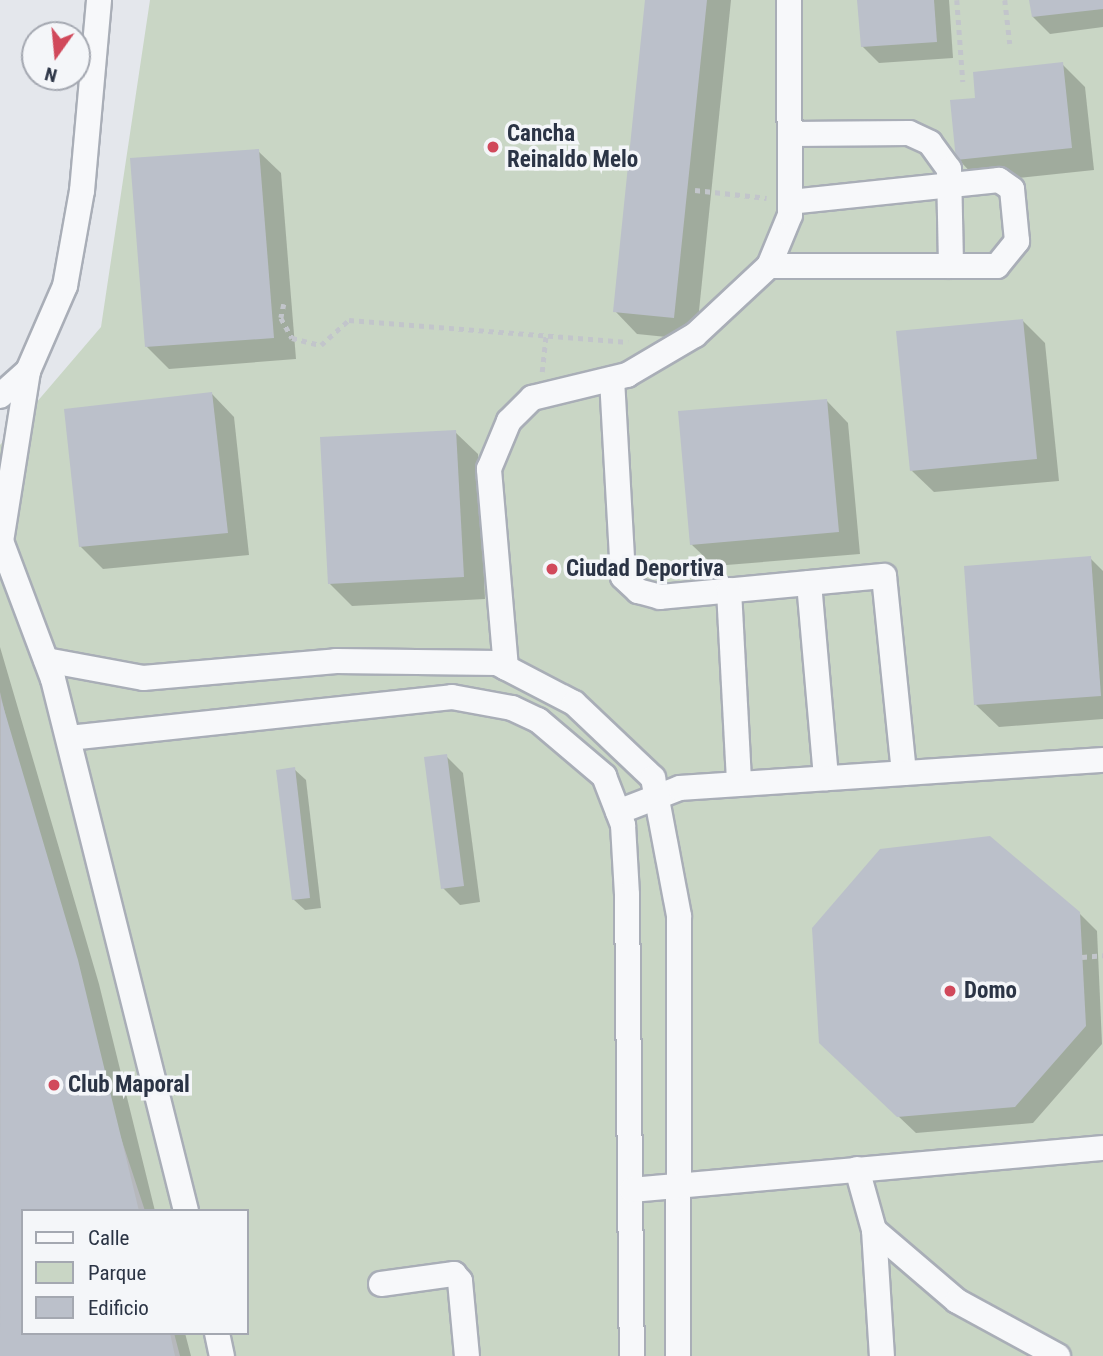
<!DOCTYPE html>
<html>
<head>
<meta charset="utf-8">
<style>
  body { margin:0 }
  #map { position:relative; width:1103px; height:1356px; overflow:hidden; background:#e4e7ec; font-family:"Roboto Condensed",sans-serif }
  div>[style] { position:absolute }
  .green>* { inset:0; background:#c9d6c5 }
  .shadow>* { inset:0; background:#0003 }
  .building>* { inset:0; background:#bbc0ca }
  .path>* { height:4.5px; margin-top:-2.25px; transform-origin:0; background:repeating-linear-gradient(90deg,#c2c5cb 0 5px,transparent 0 10px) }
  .roads { filter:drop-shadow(2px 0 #a9aeb7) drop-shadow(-2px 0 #a9aeb7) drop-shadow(0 2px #a9aeb7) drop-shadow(0 -2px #a9aeb7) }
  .minor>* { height:24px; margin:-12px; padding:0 12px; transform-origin:12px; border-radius:12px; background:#f7f8fa }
  .dots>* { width:19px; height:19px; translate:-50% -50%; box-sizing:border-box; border:4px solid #f4f6f9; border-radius:50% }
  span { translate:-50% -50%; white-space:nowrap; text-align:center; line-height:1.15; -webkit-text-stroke:7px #f4f6f9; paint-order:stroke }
  .poi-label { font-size:23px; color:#2b3445; font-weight:700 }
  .left { translate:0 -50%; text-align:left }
  .legend { position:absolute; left:21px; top:1209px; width:228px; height:126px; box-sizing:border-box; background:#f4f6f9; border:2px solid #a4a8b1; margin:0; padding:9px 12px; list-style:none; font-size:21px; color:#2b3445 }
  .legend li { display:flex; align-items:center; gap:14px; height:35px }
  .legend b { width:35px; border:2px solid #a4a8b1 }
  .north { position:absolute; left:21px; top:21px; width:70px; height:70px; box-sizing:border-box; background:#f4f6f9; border:2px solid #a4a8b1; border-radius:50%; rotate:195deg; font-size:19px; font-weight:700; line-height:28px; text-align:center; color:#2b3445 }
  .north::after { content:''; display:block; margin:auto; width:24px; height:32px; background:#d1495b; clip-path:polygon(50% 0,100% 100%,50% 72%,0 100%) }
</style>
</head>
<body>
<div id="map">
  <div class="green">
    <div style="clip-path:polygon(150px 0,1103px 0,1103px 1356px,180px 1356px,174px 1333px,247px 1333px,247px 1211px,145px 1211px,62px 958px,0 692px,0 445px,101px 327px)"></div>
  </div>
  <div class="shadow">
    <div style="clip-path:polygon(647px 0,731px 0,696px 340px,637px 334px,615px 311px)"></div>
    <div style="clip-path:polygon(859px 0,949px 0,953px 58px,879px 63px,862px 46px)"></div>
    <div style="clip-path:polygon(1031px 0,1103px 0,1103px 27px,1050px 34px,1033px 17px)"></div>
    <div style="clip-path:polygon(1062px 64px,1085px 87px,1094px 170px,980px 182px,958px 159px,977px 99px)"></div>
    <div style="clip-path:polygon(258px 151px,281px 173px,296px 359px,169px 369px,146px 346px)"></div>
    <div style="clip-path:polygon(1022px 320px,1045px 343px,1059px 481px,934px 492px,911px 470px)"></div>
    <div style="clip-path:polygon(212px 394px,234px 417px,249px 555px,103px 569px,80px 546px)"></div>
    <div style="clip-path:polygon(826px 400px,848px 423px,860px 554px,714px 566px,691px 544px)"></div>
    <div style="clip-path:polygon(455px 432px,478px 454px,485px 599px,352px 606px,329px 583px)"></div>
    <div style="clip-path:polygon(1090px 558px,1103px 571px,1103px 719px,999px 727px,976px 705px)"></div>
    <div style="clip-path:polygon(0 647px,99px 984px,155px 1211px,23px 1211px,23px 1333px,185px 1333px,191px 1356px,0 1356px)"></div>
    <div style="clip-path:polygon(446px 756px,463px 773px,480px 902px,460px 905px,443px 888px)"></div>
    <div style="clip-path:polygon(294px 769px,306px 780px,321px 908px,305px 910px,293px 899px)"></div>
    <div style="clip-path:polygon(1079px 913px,1097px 931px,1102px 1044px,1033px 1123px,916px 1133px,839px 1060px)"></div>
  </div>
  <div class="building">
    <div style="clip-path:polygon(645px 0,707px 0,674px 318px,613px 312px)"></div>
    <div style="clip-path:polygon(857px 0,934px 0,937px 42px,861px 47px)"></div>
    <div style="clip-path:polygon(1029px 0,1103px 0,1103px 9px,1032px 17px)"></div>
    <div style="clip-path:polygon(1063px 62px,1072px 148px,956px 160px,950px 100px,975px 98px,973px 72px)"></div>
    <div style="clip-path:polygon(259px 149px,274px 338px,145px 347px,130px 158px)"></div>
    <div style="clip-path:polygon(1023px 319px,1037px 459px,910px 471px,896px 331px)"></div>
    <div style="clip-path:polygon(212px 392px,228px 533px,79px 547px,64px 409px)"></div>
    <div style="clip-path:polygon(827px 399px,839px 532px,690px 545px,678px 411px)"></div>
    <div style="clip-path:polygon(456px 430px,464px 577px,328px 584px,320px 437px)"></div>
    <div style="clip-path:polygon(1091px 556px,1101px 696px,974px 705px,964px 566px)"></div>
    <div style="clip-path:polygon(1px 699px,78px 960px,139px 1211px,23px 1211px,23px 1333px,170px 1333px,175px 1356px,0 1356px)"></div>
    <div style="clip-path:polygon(447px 754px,464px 886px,441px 889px,424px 757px)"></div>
    <div style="clip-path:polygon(295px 767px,310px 898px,292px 900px,276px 770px)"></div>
    <div style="clip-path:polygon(990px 836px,1080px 912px,1086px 1026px,1015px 1107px,897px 1117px,819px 1043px,812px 928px,880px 849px)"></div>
  </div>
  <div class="path">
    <div style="left:957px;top:0;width:82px;rotate:85.8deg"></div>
    <div style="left:1005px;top:0;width:44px;rotate:83.5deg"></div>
    <div style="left:695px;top:190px;width:72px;rotate:6.3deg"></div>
    <div style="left:284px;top:304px;width:14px;rotate:102deg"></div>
    <div style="left:281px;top:318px;width:23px;rotate:61deg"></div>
    <div style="left:292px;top:338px;width:30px;rotate:14deg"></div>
    <div style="left:321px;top:345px;width:38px;rotate:-42deg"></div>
    <div style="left:349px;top:320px;width:280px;rotate:4.5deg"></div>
    <div style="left:542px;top:372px;width:36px;rotate:-84deg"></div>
    <div style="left:1082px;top:957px;width:21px;rotate:-5deg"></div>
  </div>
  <div class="roads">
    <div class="minor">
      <div style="left:792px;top:134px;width:117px;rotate:-0.5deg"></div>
      <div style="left:909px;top:133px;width:23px;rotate:25deg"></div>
      <div style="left:930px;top:143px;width:32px;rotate:54deg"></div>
      <div style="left:949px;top:169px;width:97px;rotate:88.8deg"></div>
      <div style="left:769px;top:266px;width:228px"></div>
      <div style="left:997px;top:266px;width:32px;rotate:-51deg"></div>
      <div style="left:1017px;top:241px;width:52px;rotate:-95.5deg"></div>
      <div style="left:1012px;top:189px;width:16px;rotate:-145deg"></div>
      <div style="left:999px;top:180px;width:209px;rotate:174deg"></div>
      <div style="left:28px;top:371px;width:172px;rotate:99deg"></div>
      <div style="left:1px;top:541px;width:147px;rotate:69.4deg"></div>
      <div style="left:53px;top:679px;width:548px;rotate:75.96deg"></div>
      <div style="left:612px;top:379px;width:198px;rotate:86.8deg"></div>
      <div style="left:623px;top:577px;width:21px;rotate:43deg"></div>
      <div style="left:638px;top:591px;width:23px;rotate:15deg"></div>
      <div style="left:660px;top:597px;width:225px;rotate:-5.4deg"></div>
      <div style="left:884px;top:576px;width:198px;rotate:84.2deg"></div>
      <div style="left:0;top:396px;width:38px;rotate:-42deg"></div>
      <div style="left:28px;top:371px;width:93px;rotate:-66.5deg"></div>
      <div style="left:65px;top:286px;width:97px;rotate:-79.9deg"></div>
      <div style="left:82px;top:191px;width:192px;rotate:-84.9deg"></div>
      <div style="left:809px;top:583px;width:196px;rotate:85deg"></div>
      <div style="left:729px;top:590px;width:194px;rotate:87deg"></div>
      <div style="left:46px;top:660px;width:99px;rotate:10.5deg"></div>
      <div style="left:143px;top:678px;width:194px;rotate:-5deg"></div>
      <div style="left:336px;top:661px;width:161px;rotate:0.7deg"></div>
      <div style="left:497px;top:663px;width:87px;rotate:27.5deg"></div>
      <div style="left:574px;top:703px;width:109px;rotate:43.5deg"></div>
      <div style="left:653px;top:778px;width:140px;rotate:79.3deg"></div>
      <div style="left:679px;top:916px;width:440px;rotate:90.1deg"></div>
      <div style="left:506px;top:668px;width:200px;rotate:-94.9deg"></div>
      <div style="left:489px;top:469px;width:52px;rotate:-67.4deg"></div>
      <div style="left:509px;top:421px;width:33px;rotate:-45deg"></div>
      <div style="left:532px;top:398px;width:98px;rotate:-13.6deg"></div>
      <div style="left:627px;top:375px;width:79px;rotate:-30.5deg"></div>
      <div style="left:695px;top:335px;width:101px;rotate:-43deg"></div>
      <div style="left:769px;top:266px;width:55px;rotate:-67.6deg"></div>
      <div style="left:790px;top:215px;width:215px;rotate:-90.3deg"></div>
      <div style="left:69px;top:738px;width:385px;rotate:-6.1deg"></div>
      <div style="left:452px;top:697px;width:61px;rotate:10.4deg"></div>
      <div style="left:512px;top:708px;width:29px;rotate:25deg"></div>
      <div style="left:538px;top:720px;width:87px;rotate:40.3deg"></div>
      <div style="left:604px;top:776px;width:53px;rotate:68.8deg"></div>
      <div style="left:623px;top:825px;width:70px;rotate:86.7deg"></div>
      <div style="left:627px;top:895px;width:461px;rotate:89.4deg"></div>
      <div style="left:618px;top:812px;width:66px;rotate:-21.2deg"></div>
      <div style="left:680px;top:788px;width:424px;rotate:-3.8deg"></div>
      <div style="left:857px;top:1169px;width:63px;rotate:74.4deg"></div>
      <div style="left:874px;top:1230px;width:109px;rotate:40.5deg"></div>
      <div style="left:957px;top:1301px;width:115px;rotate:28.6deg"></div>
      <div style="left:632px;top:1190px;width:473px;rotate:-5.1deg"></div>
      <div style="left:874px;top:1230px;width:126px;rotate:86.4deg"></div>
      <div style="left:381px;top:1284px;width:74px;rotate:-7.8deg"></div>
      <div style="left:454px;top:1274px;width:9px;rotate:49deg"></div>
      <div style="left:460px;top:1281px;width:75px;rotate:84.7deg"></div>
      <div style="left:217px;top:1333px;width:24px;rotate:78deg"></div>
    </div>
  </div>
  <div class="dots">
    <div style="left:493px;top:147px;background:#d1495b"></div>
    <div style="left:552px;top:569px;background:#d1495b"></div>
    <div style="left:950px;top:991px;background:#d1495b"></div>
    <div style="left:54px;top:1085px;background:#d1495b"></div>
  </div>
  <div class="poi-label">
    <span class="left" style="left:507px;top:147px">Cancha<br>Reinaldo Melo</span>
    <span class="left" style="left:566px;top:569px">Ciudad Deportiva</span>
    <span class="left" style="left:964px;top:991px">Domo</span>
    <span class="left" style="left:68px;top:1085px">Club Maporal</span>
  </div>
  <ul class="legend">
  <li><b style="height:9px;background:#f7f8fa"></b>Calle</li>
  <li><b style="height:19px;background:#c9d6c5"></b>Parque</li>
  <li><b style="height:19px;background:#bbc0ca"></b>Edificio</li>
  </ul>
  <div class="north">N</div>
</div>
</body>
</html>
